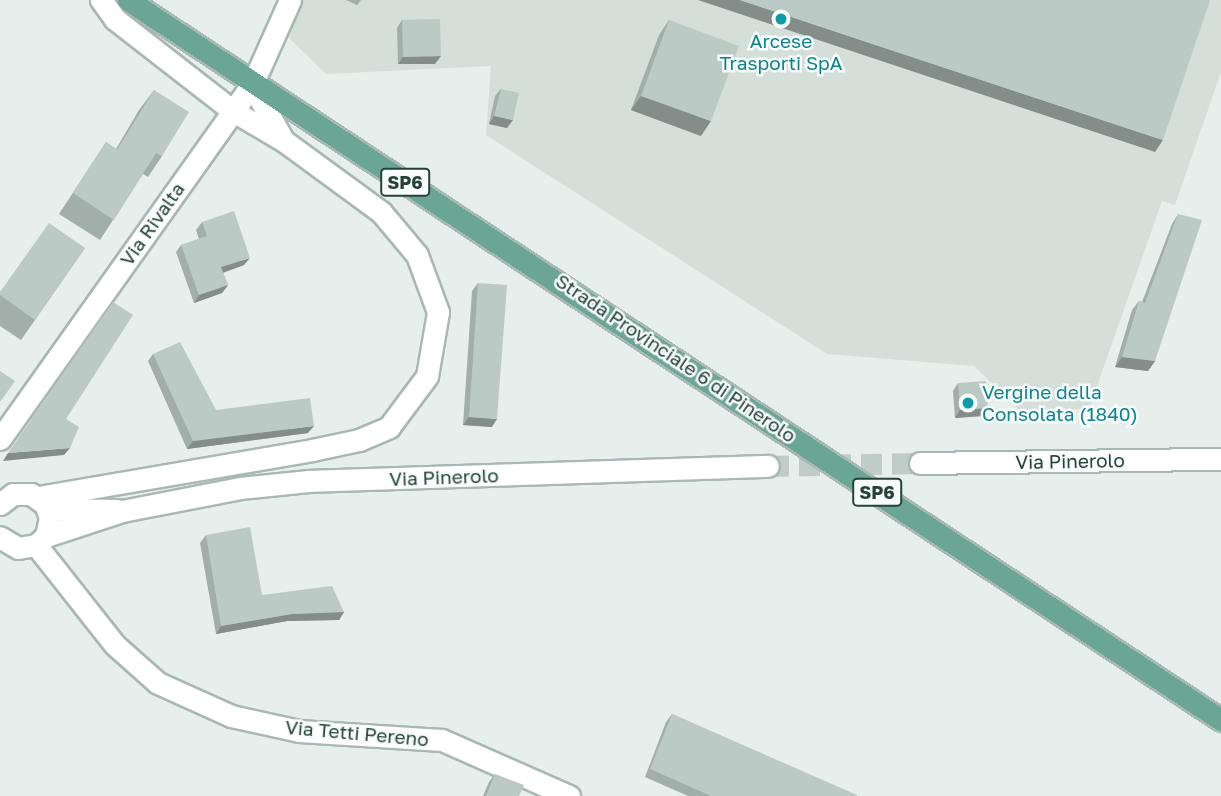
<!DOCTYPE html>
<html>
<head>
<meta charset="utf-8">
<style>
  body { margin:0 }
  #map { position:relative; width:1221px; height:796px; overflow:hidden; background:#e6efeb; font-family:"Golos Text",sans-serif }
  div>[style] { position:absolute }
  .built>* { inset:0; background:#d4dfda }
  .minor-tunnel>* { height:21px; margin-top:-10.5px; transform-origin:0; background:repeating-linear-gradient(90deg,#bfccc8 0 21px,transparent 0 31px) }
  .roads { filter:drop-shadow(2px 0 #a8b8b2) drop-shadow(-2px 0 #a8b8b2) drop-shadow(0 2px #a8b8b2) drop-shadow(0 -2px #a8b8b2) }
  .minor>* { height:21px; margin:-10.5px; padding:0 10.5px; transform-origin:10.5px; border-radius:10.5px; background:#fff }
  .primary>* { height:21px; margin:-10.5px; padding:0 10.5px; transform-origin:10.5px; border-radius:10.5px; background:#6aa596 }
  .wall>* { inset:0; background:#a1aea9 }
  .shaded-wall>* { inset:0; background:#838d89 }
  .building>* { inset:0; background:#bbcac4 }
  .dots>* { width:19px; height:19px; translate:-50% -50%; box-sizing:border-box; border:4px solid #f7fbf9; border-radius:50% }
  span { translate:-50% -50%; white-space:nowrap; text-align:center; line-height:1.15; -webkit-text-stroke:5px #f7fbf9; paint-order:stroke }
  .shield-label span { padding:2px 5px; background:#f7fbf9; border:2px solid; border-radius:5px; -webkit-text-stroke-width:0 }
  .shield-label { font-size:18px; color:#24423a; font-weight:700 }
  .culture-label { font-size:19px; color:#0d838f }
  .left { translate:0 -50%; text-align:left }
  .street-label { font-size:19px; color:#24423a }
</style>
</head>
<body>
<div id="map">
  <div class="built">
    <div style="clip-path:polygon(300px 0,1221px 0,1221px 72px,1175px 205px,1162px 201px,1089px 409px,1019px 410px,974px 366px,827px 354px,486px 135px,491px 66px,326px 74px,289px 38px)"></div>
  </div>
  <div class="minor-tunnel">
    <div style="left:768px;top:466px;width:152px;rotate:-1.1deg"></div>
  </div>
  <div class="roads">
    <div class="minor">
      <div style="left:252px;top:85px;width:61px;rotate:60.5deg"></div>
      <div style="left:0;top:439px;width:435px;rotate:-54.6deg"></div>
      <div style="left:252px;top:85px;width:93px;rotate:-65.9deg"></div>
      <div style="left:920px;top:463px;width:301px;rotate:-0.8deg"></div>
      <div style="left:38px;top:497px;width:278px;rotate:-9.7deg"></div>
      <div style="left:312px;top:450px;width:48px;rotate:-12deg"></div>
      <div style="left:359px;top:440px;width:33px;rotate:-23deg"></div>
      <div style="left:389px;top:427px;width:64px;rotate:-53.3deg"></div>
      <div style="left:427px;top:376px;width:65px;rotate:-80.2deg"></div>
      <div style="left:438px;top:312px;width:61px;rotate:-110.2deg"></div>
      <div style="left:417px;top:255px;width:56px;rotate:-129.9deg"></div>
      <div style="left:381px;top:212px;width:120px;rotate:-143.8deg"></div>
      <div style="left:284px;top:141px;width:59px;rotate:-149.5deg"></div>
      <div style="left:233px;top:111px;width:150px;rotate:-142.1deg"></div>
      <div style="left:115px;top:19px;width:24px;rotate:-126deg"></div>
      <div style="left:0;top:504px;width:16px;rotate:-38deg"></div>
      <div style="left:13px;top:494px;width:18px"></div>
      <div style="left:31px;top:494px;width:17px;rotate:36deg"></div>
      <div style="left:45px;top:504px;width:15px;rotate:70deg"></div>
      <div style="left:50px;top:518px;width:18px;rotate:103deg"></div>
      <div style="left:46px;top:536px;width:13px;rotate:138deg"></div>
      <div style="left:36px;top:545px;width:18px;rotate:171deg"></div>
      <div style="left:18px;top:548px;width:21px;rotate:-149deg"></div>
      <div style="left:48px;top:509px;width:69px;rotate:0.8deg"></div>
      <div style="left:46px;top:536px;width:80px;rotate:-18.2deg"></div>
      <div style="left:122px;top:511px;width:120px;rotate:-11deg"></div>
      <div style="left:240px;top:488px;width:69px;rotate:-5.8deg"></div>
      <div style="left:309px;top:481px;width:459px;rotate:-1.9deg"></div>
      <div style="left:36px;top:545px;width:127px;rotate:51.7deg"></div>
      <div style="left:115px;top:645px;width:57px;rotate:41.5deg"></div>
      <div style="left:158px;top:683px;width:80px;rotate:24.3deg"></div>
      <div style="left:231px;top:716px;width:70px;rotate:12.4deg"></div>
      <div style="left:299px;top:731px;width:143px;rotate:3.6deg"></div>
      <div style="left:442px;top:740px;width:139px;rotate:23.8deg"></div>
    </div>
    <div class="primary">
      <div style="left:128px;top:0;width:1309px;rotate:33.37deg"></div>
    </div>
  </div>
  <div class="wall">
    <div style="clip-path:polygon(346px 0,361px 0,357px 5px)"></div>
    <div style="clip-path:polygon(402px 20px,435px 64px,398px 64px,397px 28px)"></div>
    <div style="clip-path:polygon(669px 20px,701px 136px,631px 110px,659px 35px)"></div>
    <div style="clip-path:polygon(501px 89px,507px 128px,489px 124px,495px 96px)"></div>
    <div style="clip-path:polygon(154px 90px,162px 156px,148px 177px,143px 174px,100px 240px,59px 214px,106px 142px,116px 149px,139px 110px)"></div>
    <div style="clip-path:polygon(1178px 214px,1155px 361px,1148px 371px,1115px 367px,1132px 310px,1139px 301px,1142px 302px,1172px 224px)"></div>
    <div style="clip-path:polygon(202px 222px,244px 265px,223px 273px,228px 285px,222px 293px,194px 303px,176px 252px,181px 245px,199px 239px,196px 230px)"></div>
    <div style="clip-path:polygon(85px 248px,21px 340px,0 326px,0 292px)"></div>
    <div style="clip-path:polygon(478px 283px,492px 427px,463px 425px,472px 291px)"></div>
    <div style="clip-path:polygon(153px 354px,216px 410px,308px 433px,187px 449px,148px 361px)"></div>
    <div style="clip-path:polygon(958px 383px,988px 408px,982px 416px,955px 418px,953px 391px)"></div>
    <div style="clip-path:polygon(206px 535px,262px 595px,344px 612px,339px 620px,287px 621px,216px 634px,200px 543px)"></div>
    <div style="clip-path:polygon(672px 714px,857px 796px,688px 796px,645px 777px,666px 722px)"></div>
    <div style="clip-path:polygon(495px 774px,519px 796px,483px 796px,489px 782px)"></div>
  </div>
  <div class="shaded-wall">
    <div style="clip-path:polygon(698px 0,740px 0,1163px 140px,1155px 152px)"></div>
    <div style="clip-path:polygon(441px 56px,435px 64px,398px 64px,403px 57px)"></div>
    <div style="clip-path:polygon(641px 96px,711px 121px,701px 136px,631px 110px)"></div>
    <div style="clip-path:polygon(494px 116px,513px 120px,507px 128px,489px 124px)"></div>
    <div style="clip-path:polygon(250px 258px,244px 265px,216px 275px,221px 267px)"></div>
    <div style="clip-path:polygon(228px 285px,222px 293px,194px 303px,199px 295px)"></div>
    <div style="clip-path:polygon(1122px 357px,1155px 361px,1148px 371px,1115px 367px)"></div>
    <div style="clip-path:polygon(988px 408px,982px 416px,955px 418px,960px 410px)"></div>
    <div style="clip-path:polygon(469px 417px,497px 419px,492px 427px,463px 425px)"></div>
    <div style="clip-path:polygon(314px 426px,308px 433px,187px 449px,193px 441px)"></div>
    <div style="clip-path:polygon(70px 448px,64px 455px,3px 461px,8px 453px)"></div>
    <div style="clip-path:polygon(344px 612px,339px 620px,287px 621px,216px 634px,221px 626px,292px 614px)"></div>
  </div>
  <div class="building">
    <div style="clip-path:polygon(740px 0,1210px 0,1163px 140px)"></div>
    <div style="clip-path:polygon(440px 19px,441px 56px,403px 57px,402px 20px)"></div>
    <div style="clip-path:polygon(669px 20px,739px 46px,711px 121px,641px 96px)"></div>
    <div style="clip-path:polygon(501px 89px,519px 93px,513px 120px,494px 116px)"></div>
    <div style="clip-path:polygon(154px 90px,189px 112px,162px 156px,156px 153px,114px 220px,73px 193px,106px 142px,117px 150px)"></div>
    <div style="clip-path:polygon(234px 211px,250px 258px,221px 267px,228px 285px,199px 295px,181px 245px,207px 236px,202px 222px)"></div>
    <div style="clip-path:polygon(1178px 214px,1202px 220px,1155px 361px,1122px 357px,1139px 301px,1145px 303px)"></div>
    <div style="clip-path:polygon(49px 223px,85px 248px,35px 320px,0 295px,0 292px)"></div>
    <div style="clip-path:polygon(478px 283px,507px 285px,497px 419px,469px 417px)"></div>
    <div style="clip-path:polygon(113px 302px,133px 315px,66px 419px,79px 427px,70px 448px,8px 453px)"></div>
    <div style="clip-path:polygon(180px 342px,216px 410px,310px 398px,314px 426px,193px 441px,153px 354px)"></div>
    <div style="clip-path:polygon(0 371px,15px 381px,0 402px)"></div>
    <div style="clip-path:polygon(986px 381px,988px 408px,960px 410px,958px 383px)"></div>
    <div style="clip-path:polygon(250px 527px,262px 595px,332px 586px,344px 612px,292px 614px,221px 626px,206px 535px)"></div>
    <div style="clip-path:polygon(672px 714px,857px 795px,857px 796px,711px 796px,650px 769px)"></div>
    <div style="clip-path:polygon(495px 774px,524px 785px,519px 796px,486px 796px)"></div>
  </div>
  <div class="dots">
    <div style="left:781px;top:19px;background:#0f9aa8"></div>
    <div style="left:968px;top:403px;background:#0f9aa8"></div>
  </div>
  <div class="shield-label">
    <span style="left:405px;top:182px">SP6</span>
    <span style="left:877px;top:492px">SP6</span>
  </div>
  <div class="culture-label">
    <span style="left:781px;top:52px">Arcese<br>Trasporti SpA</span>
    <span class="left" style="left:982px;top:403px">Vergine della<br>Consolata (1840)</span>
  </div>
  <div class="street-label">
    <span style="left:152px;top:224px;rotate:-55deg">Via Rivalta</span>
    <span style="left:676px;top:358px;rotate:34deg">Strada Provinciale 6 di Pinerolo</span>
    <span style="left:1070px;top:461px;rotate:-1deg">Via Pinerolo</span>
    <span style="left:444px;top:477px;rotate:-2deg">Via Pinerolo</span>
    <span style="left:357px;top:733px;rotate:5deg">Via Tetti Pereno</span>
  </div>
</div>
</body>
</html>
